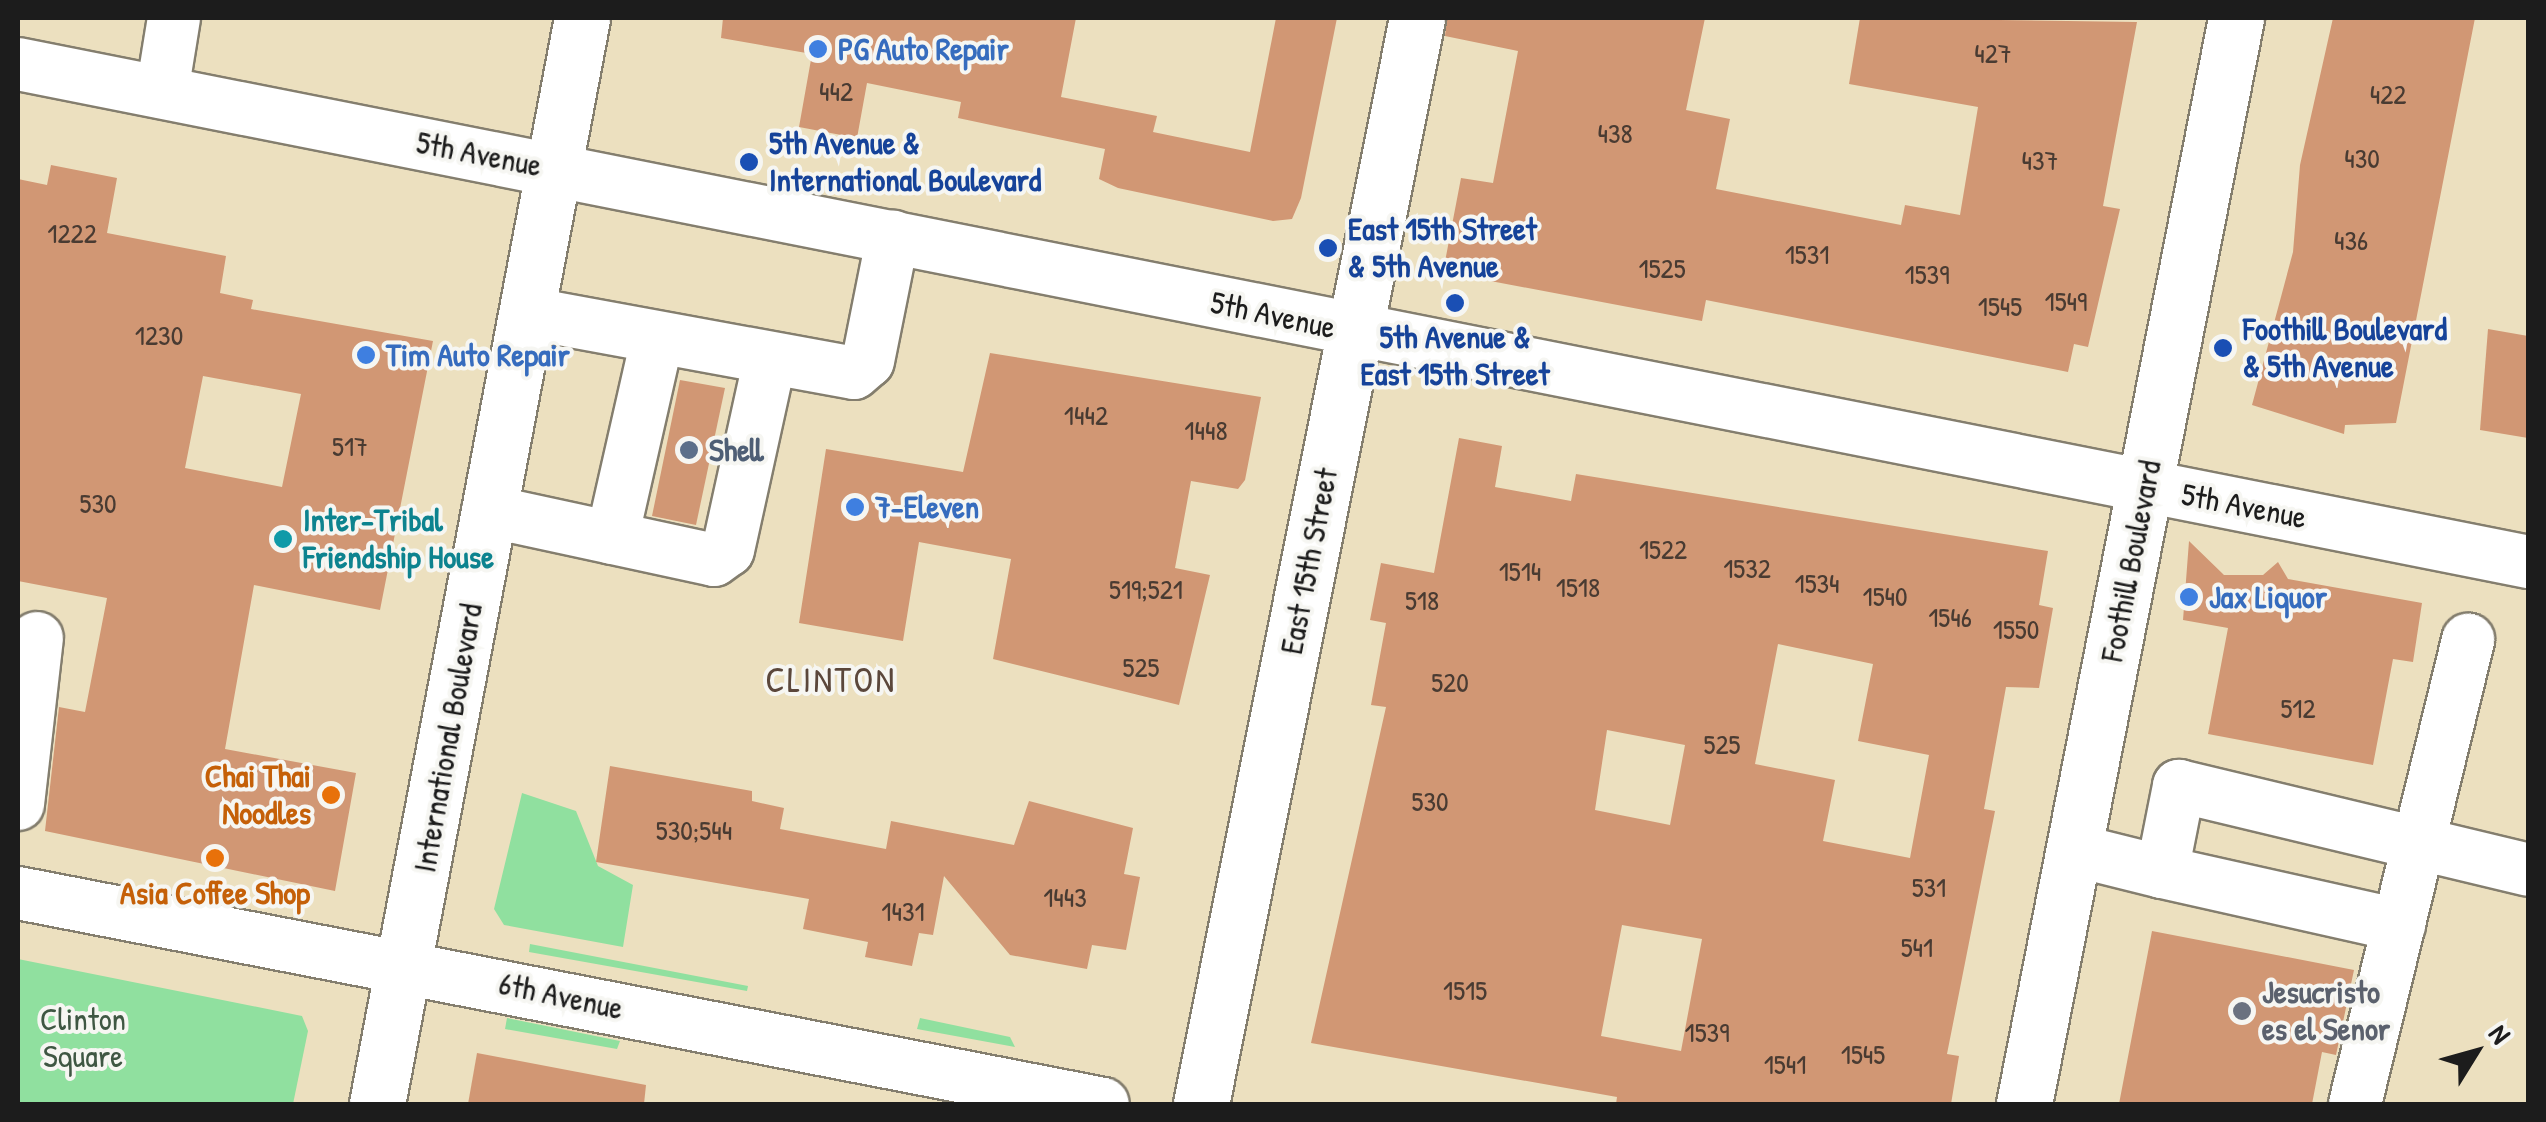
<!DOCTYPE html>
<html>
<head>
<meta charset="utf-8">
<style>
  body { margin:0 }
  #map { position:relative; width:2546px; height:1122px; overflow:hidden; background:#ece0bf; font-family:"Patrick Hand",sans-serif }
  div>[style] { position:absolute }
  .green>* { inset:0; background:#90e09f }
  .building>* { inset:0; background:#d19774 }
  .roads { filter:drop-shadow(2px 0 #847e6e) drop-shadow(-2px 0 #847e6e) drop-shadow(0 2px #847e6e) drop-shadow(0 -2px #847e6e) }
  .minor>* { height:52px; margin:-26px; padding:0 26px; transform-origin:26px; border-radius:26px; background:#fff }
  .major>* { height:55px; margin:-27.5px; padding:0 27.5px; transform-origin:27.5px; border-radius:27.5px; background:#fff }
  .dots>* { width:28px; height:28px; translate:-50% -50%; box-sizing:border-box; border:5px solid #f6f6f2; border-radius:50% }
  span { translate:-50% -50%; white-space:nowrap; text-align:center; line-height:1.15; -webkit-text-stroke:8px #f6f6f2; paint-order:stroke }
  .number-label { font-size:28px; color:#493b32 }
  .number-label span { -webkit-text-stroke-width:0 }
  .shop-label { font-size:32px; color:#366cbe; font-weight:700 }
  .left { translate:0 -50%; text-align:left }
  .transit-label { font-size:32px; color:#164399; font-weight:700 }
  .street-label { font-size:32px; color:#1c1c1c }
  .service-label { font-size:32px; color:#4e5e75; font-weight:700 }
  .culture-label { font-size:32px; color:#0d838f; font-weight:700 }
  .food-label { font-size:32px; color:#c56008; font-weight:700 }
  .right { translate:-100% -50%; text-align:right }
  .worship-label { font-size:32px; color:#5b616d; font-weight:700 }
  .park-label { font-size:32px; color:#3f5743 }
  .neighbourhood-label { font-size:35px; color:#5b473b; letter-spacing:2.5px }
  .frame { position:absolute; inset:0; border:20px solid #1c1c1c; pointer-events:none }
  .north { position:absolute; left:2426px; top:1002px; width:100px; height:100px; -webkit-text-stroke:8px #f6f6f2; paint-order:stroke; rotate:53deg; font-size:28px; font-weight:700; line-height:40px; text-align:center; color:#1c1c1c }
  .north::after { content:''; display:block; margin:auto; width:35px; height:45px; background:#1c1c1c; clip-path:polygon(50% 0,100% 100%,50% 72%,0 100%) }
</style>
</head>
<body>
<div id="map">
  <div class="green">
    <div style="clip-path:polygon(522px 793px,576px 811px,598px 866px,633px 885px,623px 947px,504px 925px,494px 909px)"></div>
    <div style="clip-path:polygon(530px 944px,748px 986px,747px 991px,529px 952px)"></div>
    <div style="clip-path:polygon(18px 959px,302px 1016px,308px 1031px,293px 1104px,18px 1104px)"></div>
    <div style="clip-path:polygon(507px 1018px,620px 1041px,617px 1049px,505px 1029px)"></div>
    <div style="clip-path:polygon(920px 1018px,1010px 1037px,1015px 1047px,917px 1029px)"></div>
  </div>
  <div class="building">
    <div style="clip-path:polygon(723px 18px,1076px 18px,1061px 97px,1157px 116px,1153px 132px,1250px 152px,1276px 18px,1337px 18px,1301px 198px,1292px 219px,1273px 221px,1118px 188px,1099px 179px,1105px 149px,958px 118px,961px 102px,867px 83px,857px 138px,799px 127px,812px 54px,721px 38px)"></div>
    <div style="clip-path:polygon(1447px 18px,1705px 18px,1686px 110px,1730px 119px,1716px 189px,1901px 225px,1905px 205px,1960px 215px,1978px 107px,1849px 84px,1860px 18px,2137px 22px,2103px 206px,2120px 209px,2088px 347px,2074px 344px,2068px 372px,1706px 300px,1702px 321px,1443px 272px,1461px 178px,1493px 183px,1518px 51px,1445px 36px)"></div>
    <div style="clip-path:polygon(2333px 18px,2475px 18px,2396px 423px,2345px 425px,2344px 434px,2252px 405px,2293px 252px,2300px 165px)"></div>
    <div style="clip-path:polygon(evenodd,51px 165px,117px 178px,107px 233px,226px 256px,220px 293px,253px 300px,251px 309px,433px 341px,380px 610px,254px 585px,225px 749px,356px 773px,335px 891px,45px 831px,59px 707px,85px 712px,107px 598px,18px 581px,18px 179px,47px 185px,51px 165px,203px 376px,301px 394px,282px 487px,185px 468px,203px 376px)"></div>
    <div style="clip-path:polygon(2488px 329px,2528px 336px,2528px 438px,2480px 430px)"></div>
    <div style="clip-path:polygon(990px 353px,1261px 397px,1245px 480px,1238px 489px,1191px 481px,1175px 568px,1210px 575px,1179px 705px,993px 659px,1011px 559px,919px 542px,903px 641px,799px 623px,826px 449px,963px 472px)"></div>
    <div style="clip-path:polygon(680px 380px,725px 388px,696px 525px,652px 516px)"></div>
    <div style="clip-path:polygon(evenodd,1459px 438px,1502px 446px,1495px 487px,1571px 501px,1576px 474px,2048px 551px,2039px 605px,2053px 608px,2039px 688px,2006px 687px,1984px 809px,1995px 811px,1947px 1054px,1959px 1056px,1951px 1104px,1616px 1104px,1617px 1097px,1311px 1043px,1386px 707px,1371px 705px,1386px 623px,1370px 620px,1381px 563px,1434px 573px,1459px 438px,1778px 644px,1873px 664px,1858px 741px,1929px 755px,1910px 858px,1823px 841px,1835px 780px,1755px 764px,1778px 644px,1459px 438px,1607px 730px,1685px 745px,1670px 825px,1595px 810px,1607px 730px,1459px 438px,1622px 925px,1702px 939px,1681px 1051px,1601px 1036px,1622px 925px)"></div>
    <div style="clip-path:polygon(2189px 541px,2224px 575px,2263px 575px,2278px 562px,2288px 579px,2422px 603px,2413px 662px,2393px 659px,2373px 765px,2208px 734px,2228px 628px,2183px 620px)"></div>
    <div style="clip-path:polygon(610px 766px,752px 791px,752px 801px,784px 808px,780px 829px,886px 849px,891px 821px,1014px 845px,1029px 801px,1133px 828px,1124px 874px,1140px 877px,1126px 950px,1092px 945px,1087px 969px,1010px 955px,944px 876px,933px 935px,919px 933px,912px 966px,865px 957px,868px 942px,803px 929px,809px 899px,596px 862px)"></div>
    <div style="clip-path:polygon(2152px 931px,2354px 970px,2336px 1055px,2322px 1052px,2312px 1104px,2119px 1104px)"></div>
    <div style="clip-path:polygon(477px 1053px,646px 1085px,644px 1104px,468px 1104px)"></div>
  </div>
  <div class="roads">
    <div class="minor">
      <div style="left:18px;top:64px;width:2559px;rotate:11.22deg"></div>
      <div style="left:162px;top:92px;width:75px;rotate:-80.8deg"></div>
      <div style="left:527px;top:313px;width:332px;rotate:10.4deg"></div>
      <div style="left:854px;top:373px;width:18px;rotate:-41deg"></div>
      <div style="left:868px;top:361px;width:127px;rotate:-78.7deg"></div>
      <div style="left:488px;top:511px;width:231px;rotate:12.2deg"></div>
      <div style="left:714px;top:560px;width:17px;rotate:-36deg"></div>
      <div style="left:728px;top:550px;width:191px;rotate:-77.6deg"></div>
      <div style="left:612px;top:538px;width:203px;rotate:-77.2deg"></div>
      <div style="left:18px;top:804px;width:167px;rotate:-83.5deg"></div>
      <div style="left:2074px;top:850px;width:91px;rotate:14deg"></div>
      <div style="left:2162px;top:872px;width:88px;rotate:-78.8deg"></div>
      <div style="left:2179px;top:786px;width:359px;rotate:13.5deg"></div>
      <div style="left:2162px;top:872px;width:243px;rotate:12.6deg"></div>
      <div style="left:18px;top:893px;width:1105px;rotate:11deg"></div>
      <div style="left:2355px;top:1104px;width:478px;rotate:-76.3deg"></div>
    </div>
    <div class="major">
      <div style="left:377px;top:1104px;width:1105px;rotate:-79.31deg"></div>
      <div style="left:1201px;top:1104px;width:1107px;rotate:-78.75deg"></div>
      <div style="left:2024px;top:1104px;width:1106px;rotate:-78.95deg"></div>
    </div>
  </div>
  <div class="dots">
    <div style="left:818px;top:49px;background:#3f7fe0"></div>
    <div style="left:749px;top:162px;background:#1a4fb4"></div>
    <div style="left:1328px;top:248px;background:#1a4fb4"></div>
    <div style="left:1455px;top:303px;background:#1a4fb4"></div>
    <div style="left:2223px;top:348px;background:#1a4fb4"></div>
    <div style="left:366px;top:355px;background:#3f7fe0"></div>
    <div style="left:689px;top:450px;background:#5c6f8a"></div>
    <div style="left:855px;top:507px;background:#3f7fe0"></div>
    <div style="left:283px;top:539px;background:#0f9aa8"></div>
    <div style="left:2189px;top:597px;background:#3f7fe0"></div>
    <div style="left:331px;top:795px;background:#e8710a"></div>
    <div style="left:215px;top:858px;background:#e8710a"></div>
    <div style="left:2242px;top:1011px;background:#6b7280"></div>
  </div>
  <div class="number-label">
    <span style="left:1993px;top:53px">427</span>
    <span style="left:836px;top:91px">442</span>
    <span style="left:2388px;top:94px">422</span>
    <span style="left:1615px;top:133px">438</span>
    <span style="left:2362px;top:158px">430</span>
    <span style="left:2040px;top:160px">437</span>
    <span style="left:72px;top:233px">1222</span>
    <span style="left:2351px;top:240px">436</span>
    <span style="left:1807px;top:254px">1531</span>
    <span style="left:1662px;top:268px">1525</span>
    <span style="left:1927px;top:274px">1539</span>
    <span style="left:2066px;top:301px">1549</span>
    <span style="left:2000px;top:306px">1545</span>
    <span style="left:159px;top:335px">1230</span>
    <span style="left:1086px;top:415px">1442</span>
    <span style="left:1206px;top:430px">1448</span>
    <span style="left:350px;top:446px">517</span>
    <span style="left:98px;top:503px">530</span>
    <span style="left:1663px;top:549px">1522</span>
    <span style="left:1747px;top:568px">1532</span>
    <span style="left:1520px;top:571px">1514</span>
    <span style="left:1817px;top:583px">1534</span>
    <span style="left:1578px;top:587px">1518</span>
    <span style="left:1146px;top:589px">519;521</span>
    <span style="left:1885px;top:596px">1540</span>
    <span style="left:1422px;top:600px">518</span>
    <span style="left:1950px;top:617px">1546</span>
    <span style="left:2016px;top:629px">1550</span>
    <span style="left:1141px;top:667px">525</span>
    <span style="left:1450px;top:682px">520</span>
    <span style="left:2298px;top:708px">512</span>
    <span style="left:1722px;top:744px">525</span>
    <span style="left:1430px;top:801px">530</span>
    <span style="left:694px;top:830px">530;544</span>
    <span style="left:1929px;top:887px">531</span>
    <span style="left:1065px;top:897px">1443</span>
    <span style="left:903px;top:911px">1431</span>
    <span style="left:1917px;top:947px">541</span>
    <span style="left:1465px;top:990px">1515</span>
    <span style="left:1707px;top:1032px">1539</span>
    <span style="left:1863px;top:1054px">1545</span>
    <span style="left:1785px;top:1064px">1541</span>
  </div>
  <div class="shop-label">
    <span class="left" style="left:838px;top:49px">PG Auto Repair</span>
    <span class="left" style="left:386px;top:355px">Tim Auto Repair</span>
    <span class="left" style="left:875px;top:507px">7-Eleven</span>
    <span class="left" style="left:2209px;top:597px">Jax Liquor</span>
  </div>
  <div class="transit-label">
    <span class="left" style="left:769px;top:162px">5th Avenue &amp;<br>International Boulevard</span>
    <span class="left" style="left:1348px;top:248px">East 15th Street<br>&amp; 5th Avenue</span>
    <span class="left" style="left:2243px;top:348px">Foothill Boulevard<br>&amp; 5th Avenue</span>
    <span style="left:1455px;top:356px">5th Avenue &amp;<br>East 15th Street</span>
  </div>
  <div class="street-label">
    <span style="left:479px;top:154px;rotate:11deg">5th Avenue</span>
    <span style="left:1273px;top:315px;rotate:12deg">5th Avenue</span>
    <span style="left:2244px;top:506px;rotate:11deg">5th Avenue</span>
    <span style="left:1309px;top:561px;rotate:-79deg">East 15th Street</span>
    <span style="left:2131px;top:561px;rotate:-79deg">Foothill Boulevard</span>
    <span style="left:448px;top:738px;rotate:-80deg">International Boulevard</span>
    <span style="left:561px;top:996px;rotate:12deg">6th Avenue</span>
  </div>
  <div class="service-label">
    <span class="left" style="left:709px;top:450px">Shell</span>
  </div>
  <div class="culture-label">
    <span class="left" style="left:303px;top:539px">Inter-Tribal<br>Friendship House</span>
  </div>
  <div class="food-label">
    <span class="right" style="left:311px;top:795px">Chai Thai<br>Noodles</span>
    <span style="left:215px;top:893px">Asia Coffee Shop</span>
  </div>
  <div class="worship-label">
    <span class="left" style="left:2262px;top:1011px">Jesucristo<br>es el Senor</span>
  </div>
  <div class="park-label">
    <span style="left:83px;top:1038px">Clinton<br>Square</span>
  </div>
  <div class="neighbourhood-label">
    <span style="left:831px;top:680px">CLINTON</span>
  </div>
  <div class="frame"></div>
  <div class="north">N</div>
</div>
</body>
</html>
